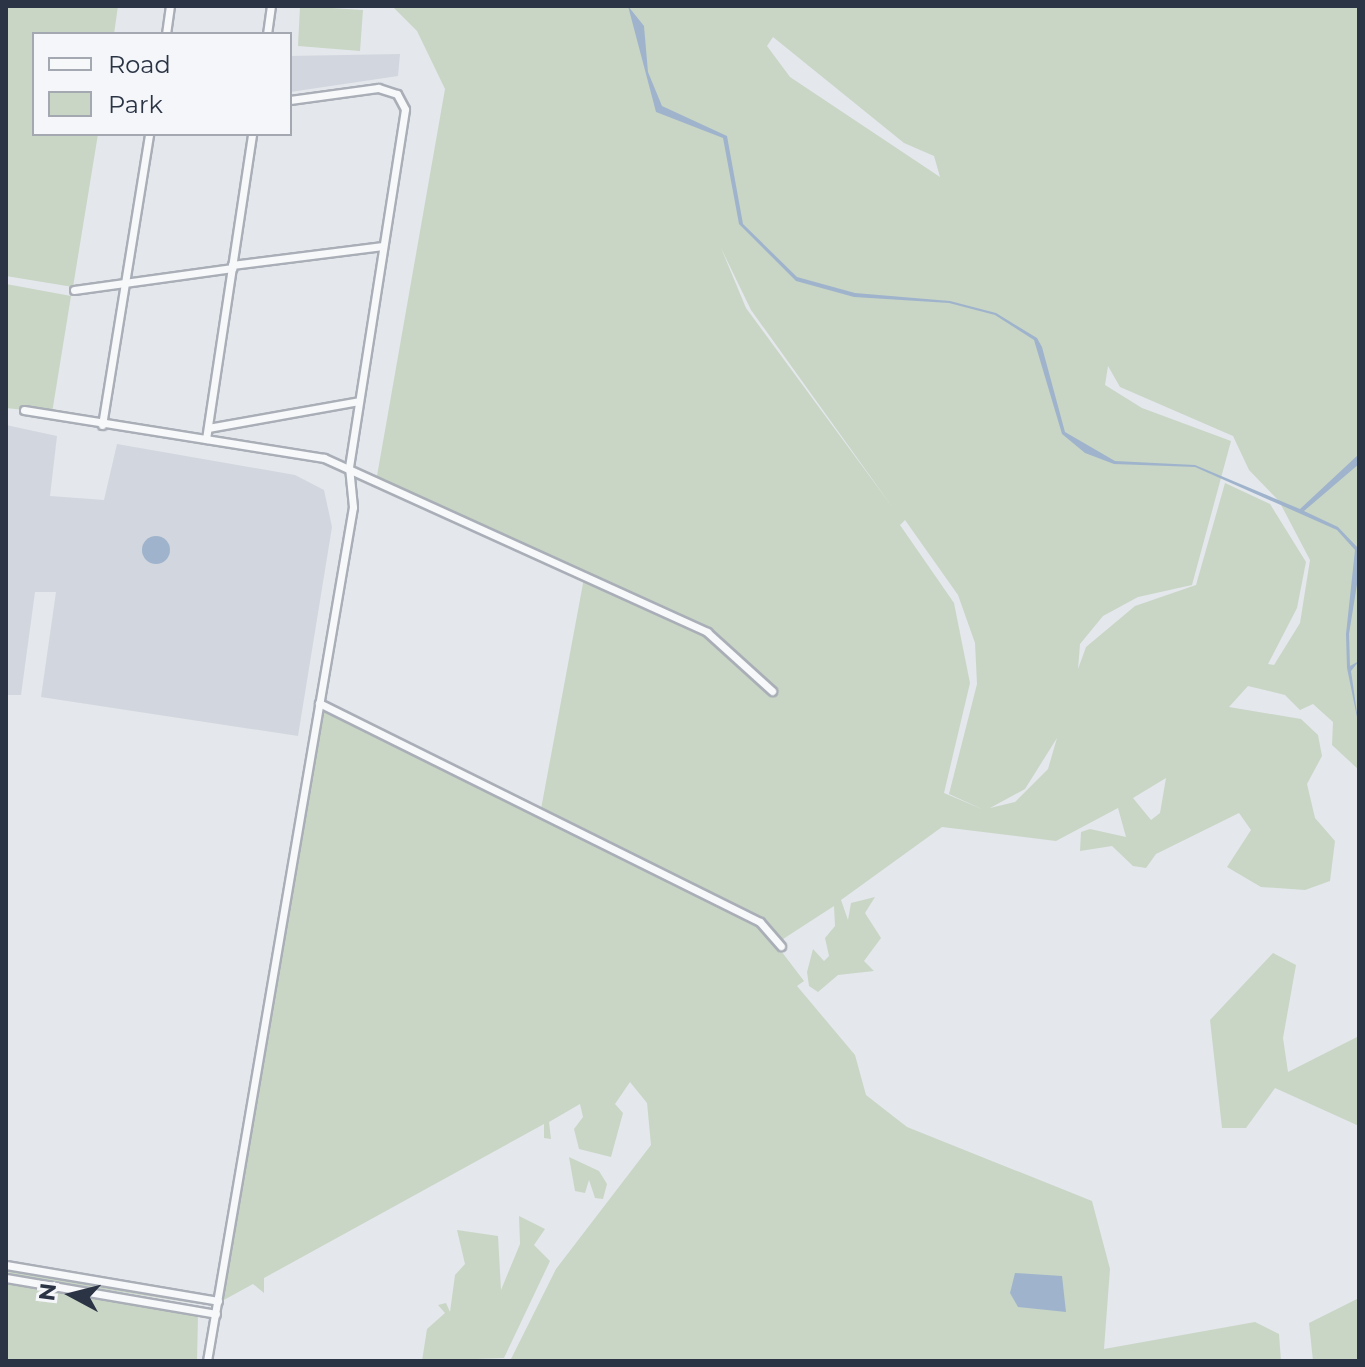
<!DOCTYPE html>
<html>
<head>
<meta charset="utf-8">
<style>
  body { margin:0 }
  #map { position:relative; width:1365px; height:1367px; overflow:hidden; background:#e4e7ec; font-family:Montserrat,sans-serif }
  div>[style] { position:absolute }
  .built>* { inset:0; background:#d2d6de }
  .green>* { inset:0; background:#c9d6c5 }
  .water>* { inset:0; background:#9fb4cc }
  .round { border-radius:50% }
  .roads { filter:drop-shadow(2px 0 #a9aeb7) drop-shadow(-2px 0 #a9aeb7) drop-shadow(0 2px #a9aeb7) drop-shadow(0 -2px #a9aeb7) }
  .minor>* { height:7px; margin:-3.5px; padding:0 3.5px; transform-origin:3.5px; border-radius:3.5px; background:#f7f8fa }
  span { translate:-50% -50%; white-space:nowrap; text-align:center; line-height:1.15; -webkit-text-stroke:6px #f4f6f9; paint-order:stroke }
  .frame { position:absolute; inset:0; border:8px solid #2b3445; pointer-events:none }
  .legend { position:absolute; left:32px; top:32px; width:260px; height:104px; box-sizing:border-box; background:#f4f6f9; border:2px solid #a4a8b1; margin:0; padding:10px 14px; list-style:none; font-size:24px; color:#2b3445 }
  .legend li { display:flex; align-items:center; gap:16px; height:40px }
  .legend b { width:40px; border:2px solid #a4a8b1 }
  .north { position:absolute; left:32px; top:1255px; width:80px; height:80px; -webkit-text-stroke:6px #f4f6f9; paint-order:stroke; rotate:277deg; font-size:22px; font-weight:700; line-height:32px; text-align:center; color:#2b3445 }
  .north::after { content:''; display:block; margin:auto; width:28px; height:36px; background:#2b3445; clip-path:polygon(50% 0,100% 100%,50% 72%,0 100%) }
</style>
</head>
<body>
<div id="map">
  <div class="built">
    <div style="clip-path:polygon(400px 54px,398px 76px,290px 92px,290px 56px)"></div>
    <div style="clip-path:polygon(6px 425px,57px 436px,50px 496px,104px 500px,117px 444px,295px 475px,324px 490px,332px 527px,298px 736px,41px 697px,56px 592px,35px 592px,21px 695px,6px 695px)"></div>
  </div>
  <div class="green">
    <div style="clip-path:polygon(6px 6px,118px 6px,114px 34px,34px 34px,34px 134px,98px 134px,73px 287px,6px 276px)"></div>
    <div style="clip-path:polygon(300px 6px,363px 10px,360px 51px,298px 46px)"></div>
    <div style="clip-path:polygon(evenodd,392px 6px,1359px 6px,1359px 770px,1332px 745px,1333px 722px,1313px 704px,1300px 710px,1285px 695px,1248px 686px,1229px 707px,1301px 719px,1318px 735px,1322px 756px,1307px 784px,1315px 818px,1335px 841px,1330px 881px,1305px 890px,1261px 887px,1227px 867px,1251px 830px,1239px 813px,1156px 854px,1146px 868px,1133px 866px,1112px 846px,1080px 851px,1081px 832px,1090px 829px,1126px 837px,1118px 808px,1056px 841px,942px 827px,841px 900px,848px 920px,851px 903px,875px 897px,865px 913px,881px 938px,864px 961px,874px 971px,838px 975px,818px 992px,809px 986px,807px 972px,813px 949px,824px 961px,829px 956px,825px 938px,835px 926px,834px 906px,780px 941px,760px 919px,541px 809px,584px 578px,694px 628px,774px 696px,778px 691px,708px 628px,377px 476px,445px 89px,417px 31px,392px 6px,773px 37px,904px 143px,934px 156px,940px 177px,790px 77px,767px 46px,773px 37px,392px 6px,721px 248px,751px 310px,893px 508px,746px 308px,721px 248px,392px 6px,1108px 366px,1120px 387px,1233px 436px,1249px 470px,1279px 501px,1310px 560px,1300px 623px,1274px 665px,1268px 664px,1297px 608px,1306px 562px,1270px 504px,1225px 483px,1196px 585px,1135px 606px,1086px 647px,1078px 669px,1080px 644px,1103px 616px,1138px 597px,1192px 585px,1231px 441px,1142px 408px,1105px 385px,1108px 366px,392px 6px,905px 520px,958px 595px,975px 643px,977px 684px,949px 794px,984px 810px,944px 793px,970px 683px,954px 603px,900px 525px,905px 520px,392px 6px,1057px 738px,1048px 769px,1015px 802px,990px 808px,1025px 789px,1057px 738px,392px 6px,1166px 778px,1160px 813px,1151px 820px,1133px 798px,1166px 778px)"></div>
    <div style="clip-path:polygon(6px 284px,71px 296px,52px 413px,6px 408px)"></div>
    <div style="clip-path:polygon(322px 708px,762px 926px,804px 981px,797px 986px,855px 1055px,866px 1095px,907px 1127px,1092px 1201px,1110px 1269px,1104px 1349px,1255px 1322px,1279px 1334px,1281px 1361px,510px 1361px,556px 1269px,651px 1145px,647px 1103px,630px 1082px,615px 1104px,623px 1113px,611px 1157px,579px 1149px,574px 1129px,583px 1117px,580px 1104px,549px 1122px,551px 1139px,544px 1138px,544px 1124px,264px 1278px,264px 1293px,253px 1284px,222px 1301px)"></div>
    <div style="clip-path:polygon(1273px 953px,1296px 965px,1283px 1038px,1288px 1072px,1359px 1036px,1359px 1126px,1275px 1088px,1246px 1128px,1222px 1128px,1210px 1020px)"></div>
    <div style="clip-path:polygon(569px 1157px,599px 1171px,607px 1184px,603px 1199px,595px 1198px,589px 1180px,585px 1193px,575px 1191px)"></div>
    <div style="clip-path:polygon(519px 1216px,545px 1229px,534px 1245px,550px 1261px,504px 1358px,422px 1361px,427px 1329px,445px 1313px,438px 1305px,446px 1303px,450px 1312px,455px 1275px,465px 1264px,457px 1230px,498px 1236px,501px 1290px,520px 1244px)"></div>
    <div style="clip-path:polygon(6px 1270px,197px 1302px,199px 1304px,6px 1274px)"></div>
    <div style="clip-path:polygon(6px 1281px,198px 1314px,197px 1361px,6px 1361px)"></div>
    <div style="clip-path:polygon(1359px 1298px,1359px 1361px,1313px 1361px,1309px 1323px)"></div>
  </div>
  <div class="water">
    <div style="clip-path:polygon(628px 6px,644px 26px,648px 72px,662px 106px,727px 136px,743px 224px,797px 277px,855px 293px,950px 301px,996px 313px,1037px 338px,1042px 347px,1065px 432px,1115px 461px,1195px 465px,1300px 509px,1359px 454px,1359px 464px,1304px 511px,1338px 527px,1358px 548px,1359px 572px,1349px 634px,1350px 666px,1359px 661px,1351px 671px,1359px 727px,1347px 668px,1346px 634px,1355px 550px,1337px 530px,1195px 467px,1114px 464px,1085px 453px,1062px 434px,1034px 340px,995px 315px,949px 303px,854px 297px,796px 281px,739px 224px,723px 138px,656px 112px)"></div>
    <div class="round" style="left:142px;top:536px;width:28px;height:28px"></div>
    <div style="clip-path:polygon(1015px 1273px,1062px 1276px,1066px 1312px,1018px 1307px,1010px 1293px)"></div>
  </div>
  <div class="roads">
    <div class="minor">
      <div style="left:166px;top:34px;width:28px;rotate:-82deg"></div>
      <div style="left:267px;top:34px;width:28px;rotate:-82deg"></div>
      <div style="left:232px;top:265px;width:152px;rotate:-7.2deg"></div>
      <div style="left:74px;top:290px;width:160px;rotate:-7.9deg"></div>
      <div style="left:24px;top:410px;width:304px;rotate:9.1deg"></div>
      <div style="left:324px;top:458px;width:421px;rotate:24.4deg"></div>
      <div style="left:707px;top:632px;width:88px;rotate:42.2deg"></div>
      <div style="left:102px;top:425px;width:295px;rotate:-80.8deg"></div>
      <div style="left:208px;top:428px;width:153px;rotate:-10.1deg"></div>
      <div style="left:206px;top:439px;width:308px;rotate:-81.4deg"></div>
      <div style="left:319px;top:703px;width:492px;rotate:26.4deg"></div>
      <div style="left:760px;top:922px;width:32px;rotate:49deg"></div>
      <div style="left:6px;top:1265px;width:215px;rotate:9.6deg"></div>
      <div style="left:6px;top:1278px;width:213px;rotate:9.7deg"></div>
      <div style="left:207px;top:1361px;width:866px;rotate:-80.3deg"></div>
      <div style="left:353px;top:507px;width:40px;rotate:-95.7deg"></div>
      <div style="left:349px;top:467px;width:362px;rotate:-81.1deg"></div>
      <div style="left:405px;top:109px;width:17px;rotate:-118deg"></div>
      <div style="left:397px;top:94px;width:20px;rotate:-162deg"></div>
      <div style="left:378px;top:88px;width:89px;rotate:172.2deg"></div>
    </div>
  </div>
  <div class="frame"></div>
  <ul class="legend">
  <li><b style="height:10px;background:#f7f8fa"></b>Road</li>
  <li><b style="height:22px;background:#c9d6c5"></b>Park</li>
  </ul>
  <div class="north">N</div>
</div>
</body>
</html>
